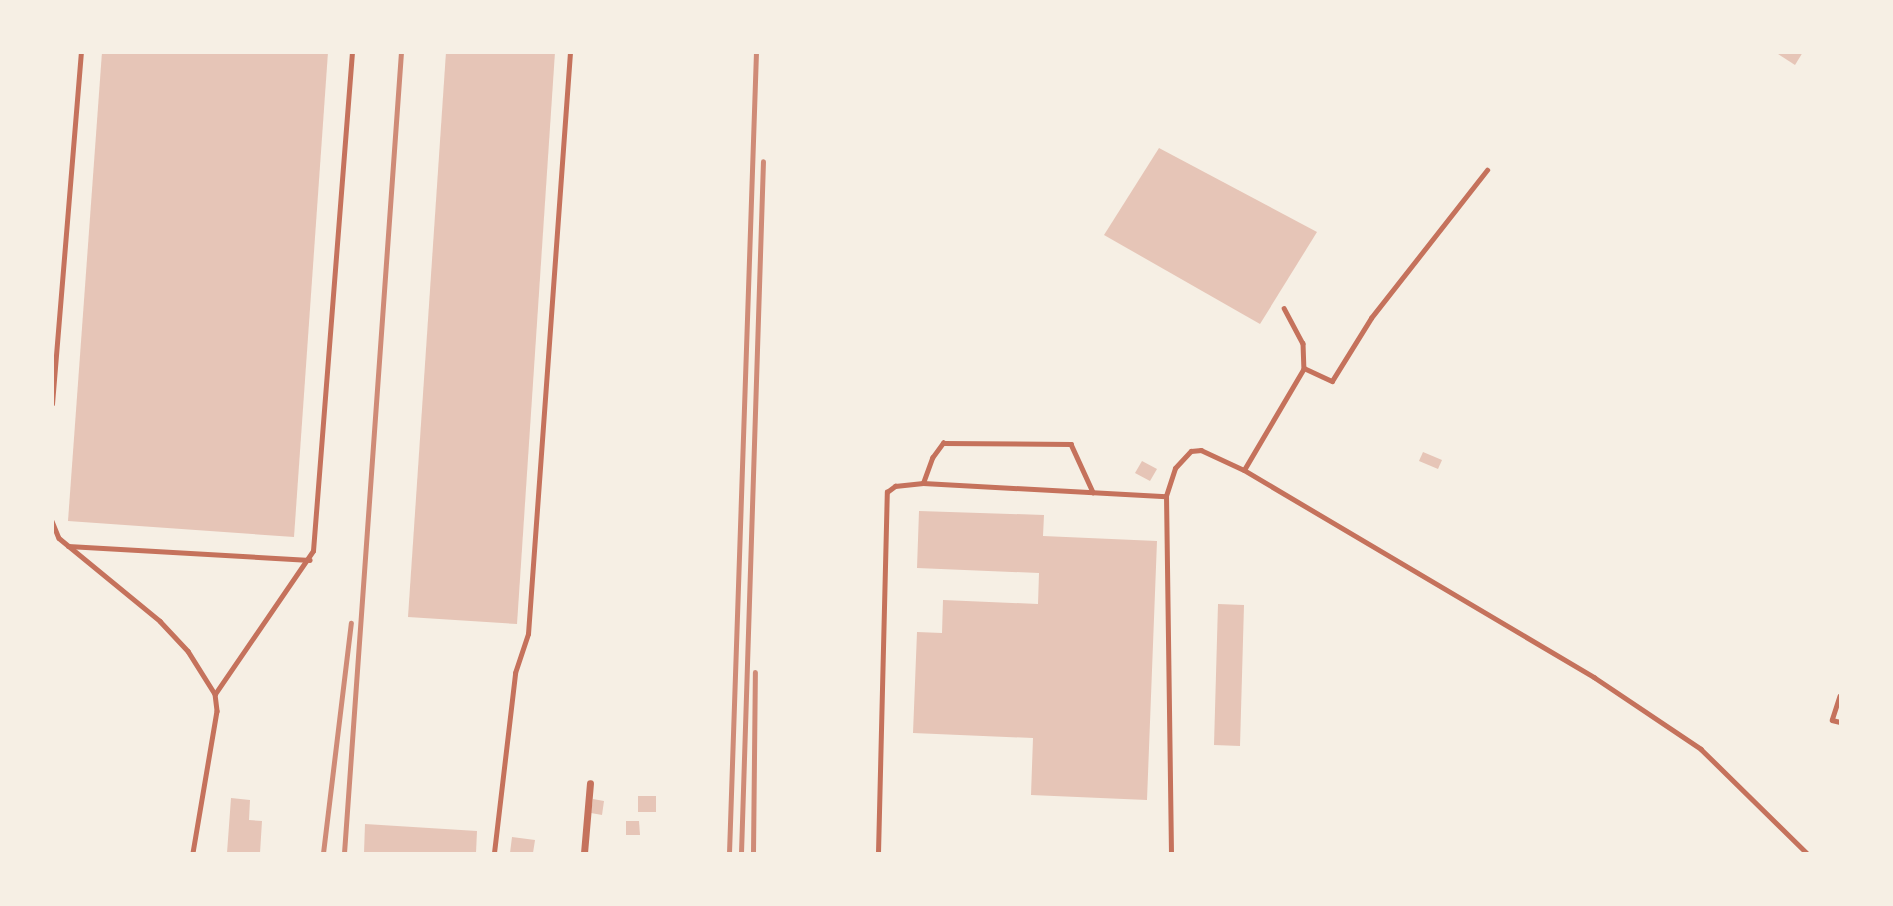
<!DOCTYPE html>
<html>
<head>
<meta charset="utf-8">
<style>
  body { margin:0 }
  #map { position:relative; width:1893px; height:906px; overflow:hidden; background:#f6efe4; font-family:Roboto,sans-serif }
  div>[style] { position:absolute }
  .building>* { inset:0; background:#e6c5b7 }
  .service>* { height:4.5px; margin:-2.25px; padding:0 2.25px; transform-origin:2.25px; border-radius:2.25px; background:#c5725c }
  .minor>* { height:7px; margin:-3.5px; padding:0 3.5px; transform-origin:3.5px; border-radius:3.5px; background:#c5725c }
  .rail>* { height:5px; margin:-2.5px; padding:0 2.5px; transform-origin:2.5px; border-radius:2.5px; background:#cf8b77 }
  span { translate:-50% -50%; white-space:nowrap; text-align:center; line-height:1.15; -webkit-text-stroke:6px #f6efe4; paint-order:stroke }
  .frame { position:absolute; inset:0; border:54px solid #f6efe4; pointer-events:none }
</style>
</head>
<body>
<div id="map">
  <div class="building">
    <div style="clip-path:polygon(102px 52px,328px 52px,294px 537px,68px 521px)"></div>
    <div style="clip-path:polygon(446px 52px,555px 52px,517px 624px,408px 617px)"></div>
    <div style="clip-path:polygon(1775px 52px,1803px 52px,1795px 65px)"></div>
    <div style="clip-path:polygon(1159px 148px,1317px 232px,1260px 324px,1104px 235px)"></div>
    <div style="clip-path:polygon(1423px 452px,1442px 460px,1438px 469px,1419px 461px)"></div>
    <div style="clip-path:polygon(1142px 461px,1157px 469px,1150px 481px,1135px 473px)"></div>
    <div style="clip-path:polygon(919px 511px,1044px 515px,1043px 536px,1157px 541px,1147px 800px,1031px 795px,1033px 738px,913px 733px,917px 632px,942px 633px,943px 600px,1038px 604px,1039px 573px,917px 568px)"></div>
    <div style="clip-path:polygon(1218px 604px,1244px 605px,1240px 746px,1214px 745px)"></div>
    <div style="clip-path:polygon(638px 796px,656px 796px,656px 812px,638px 812px)"></div>
    <div style="clip-path:polygon(231px 798px,250px 800px,249px 820px,262px 821px,260px 853px,227px 853px)"></div>
    <div style="clip-path:polygon(593px 799px,604px 801px,602px 815px,591px 813px)"></div>
    <div style="clip-path:polygon(626px 821px,639px 821px,640px 835px,626px 835px)"></div>
    <div style="clip-path:polygon(365px 824px,477px 831px,476px 853px,364px 853px)"></div>
    <div style="clip-path:polygon(512px 837px,535px 840px,533px 853px,510px 853px)"></div>
  </div>
  <div class="service">
    <div style="left:1284px;top:308px;width:40px;rotate:62deg"></div>
    <div style="left:1303px;top:343px;width:25px;rotate:88deg"></div>
    <div style="left:52px;top:404px;width:353px;rotate:-85.3deg"></div>
    <div style="left:1244px;top:470px;width:118px;rotate:-59.5deg"></div>
    <div style="left:1304px;top:368px;width:31px;rotate:25deg"></div>
    <div style="left:1332px;top:381px;width:74px;rotate:-58.2deg"></div>
    <div style="left:1371px;top:318px;width:188px;rotate:-51.9deg"></div>
    <div style="left:923px;top:483px;width:27px;rotate:-70deg"></div>
    <div style="left:932px;top:458px;width:19px;rotate:-54deg"></div>
    <div style="left:943px;top:443px;width:128px;rotate:0.4deg"></div>
    <div style="left:1071px;top:444px;width:53px;rotate:65.4deg"></div>
    <div style="left:52px;top:521px;width:18px;rotate:68deg"></div>
    <div style="left:59px;top:538px;width:131px;rotate:39.4deg"></div>
    <div style="left:160px;top:621px;width:41px;rotate:47deg"></div>
    <div style="left:188px;top:651px;width:51px;rotate:57.9deg"></div>
    <div style="left:215px;top:694px;width:17px;rotate:83deg"></div>
    <div style="left:217px;top:711px;width:144px;rotate:99.6deg"></div>
    <div style="left:68px;top:546px;width:242px;rotate:3.3deg"></div>
    <div style="left:215px;top:694px;width:173px;rotate:-55.6deg"></div>
    <div style="left:313px;top:551px;width:501px;rotate:-85.53deg"></div>
    <div style="left:1840px;top:696px;width:25px;rotate:108deg"></div>
    <div style="left:1832px;top:720px;width:8px;rotate:14deg"></div>
    <div style="left:494px;top:853px;width:181px;rotate:-83.3deg"></div>
    <div style="left:515px;top:673px;width:41px;rotate:-71.6deg"></div>
    <div style="left:528px;top:634px;width:584px;rotate:-85.87deg"></div>
    <div style="left:878px;top:853px;width:361px;rotate:-88.6deg"></div>
    <div style="left:887px;top:492px;width:10px;rotate:-37deg"></div>
    <div style="left:895px;top:486px;width:28px;rotate:-6deg"></div>
    <div style="left:923px;top:483px;width:243px;rotate:3.1deg"></div>
    <div style="left:1171px;top:853px;width:357px;rotate:-90.8deg"></div>
    <div style="left:1166px;top:496px;width:29px;rotate:-72deg"></div>
    <div style="left:1175px;top:468px;width:23px;rotate:-47deg"></div>
    <div style="left:1191px;top:451px;width:10px;rotate:-6deg"></div>
    <div style="left:1201px;top:450px;width:47px;rotate:24.9deg"></div>
    <div style="left:1244px;top:470px;width:407px;rotate:30.6deg"></div>
    <div style="left:1594px;top:677px;width:129px;rotate:33.9deg"></div>
    <div style="left:1701px;top:749px;width:148px;rotate:44.5deg"></div>
  </div>
  <div class="minor">
    <div style="left:584px;top:853px;width:70px;rotate:-85.1deg"></div>
  </div>
  <div class="rail">
    <div style="left:323px;top:853px;width:232px;rotate:-83.1deg"></div>
    <div style="left:344px;top:853px;width:803px;rotate:-85.93deg"></div>
    <div style="left:729px;top:853px;width:801px;rotate:-88.07deg"></div>
    <div style="left:741px;top:853px;width:692px;rotate:-88.18deg"></div>
    <div style="left:753px;top:853px;width:181px;rotate:-89.4deg"></div>
  </div>
  <div class="frame"></div>
</div>
</body>
</html>
